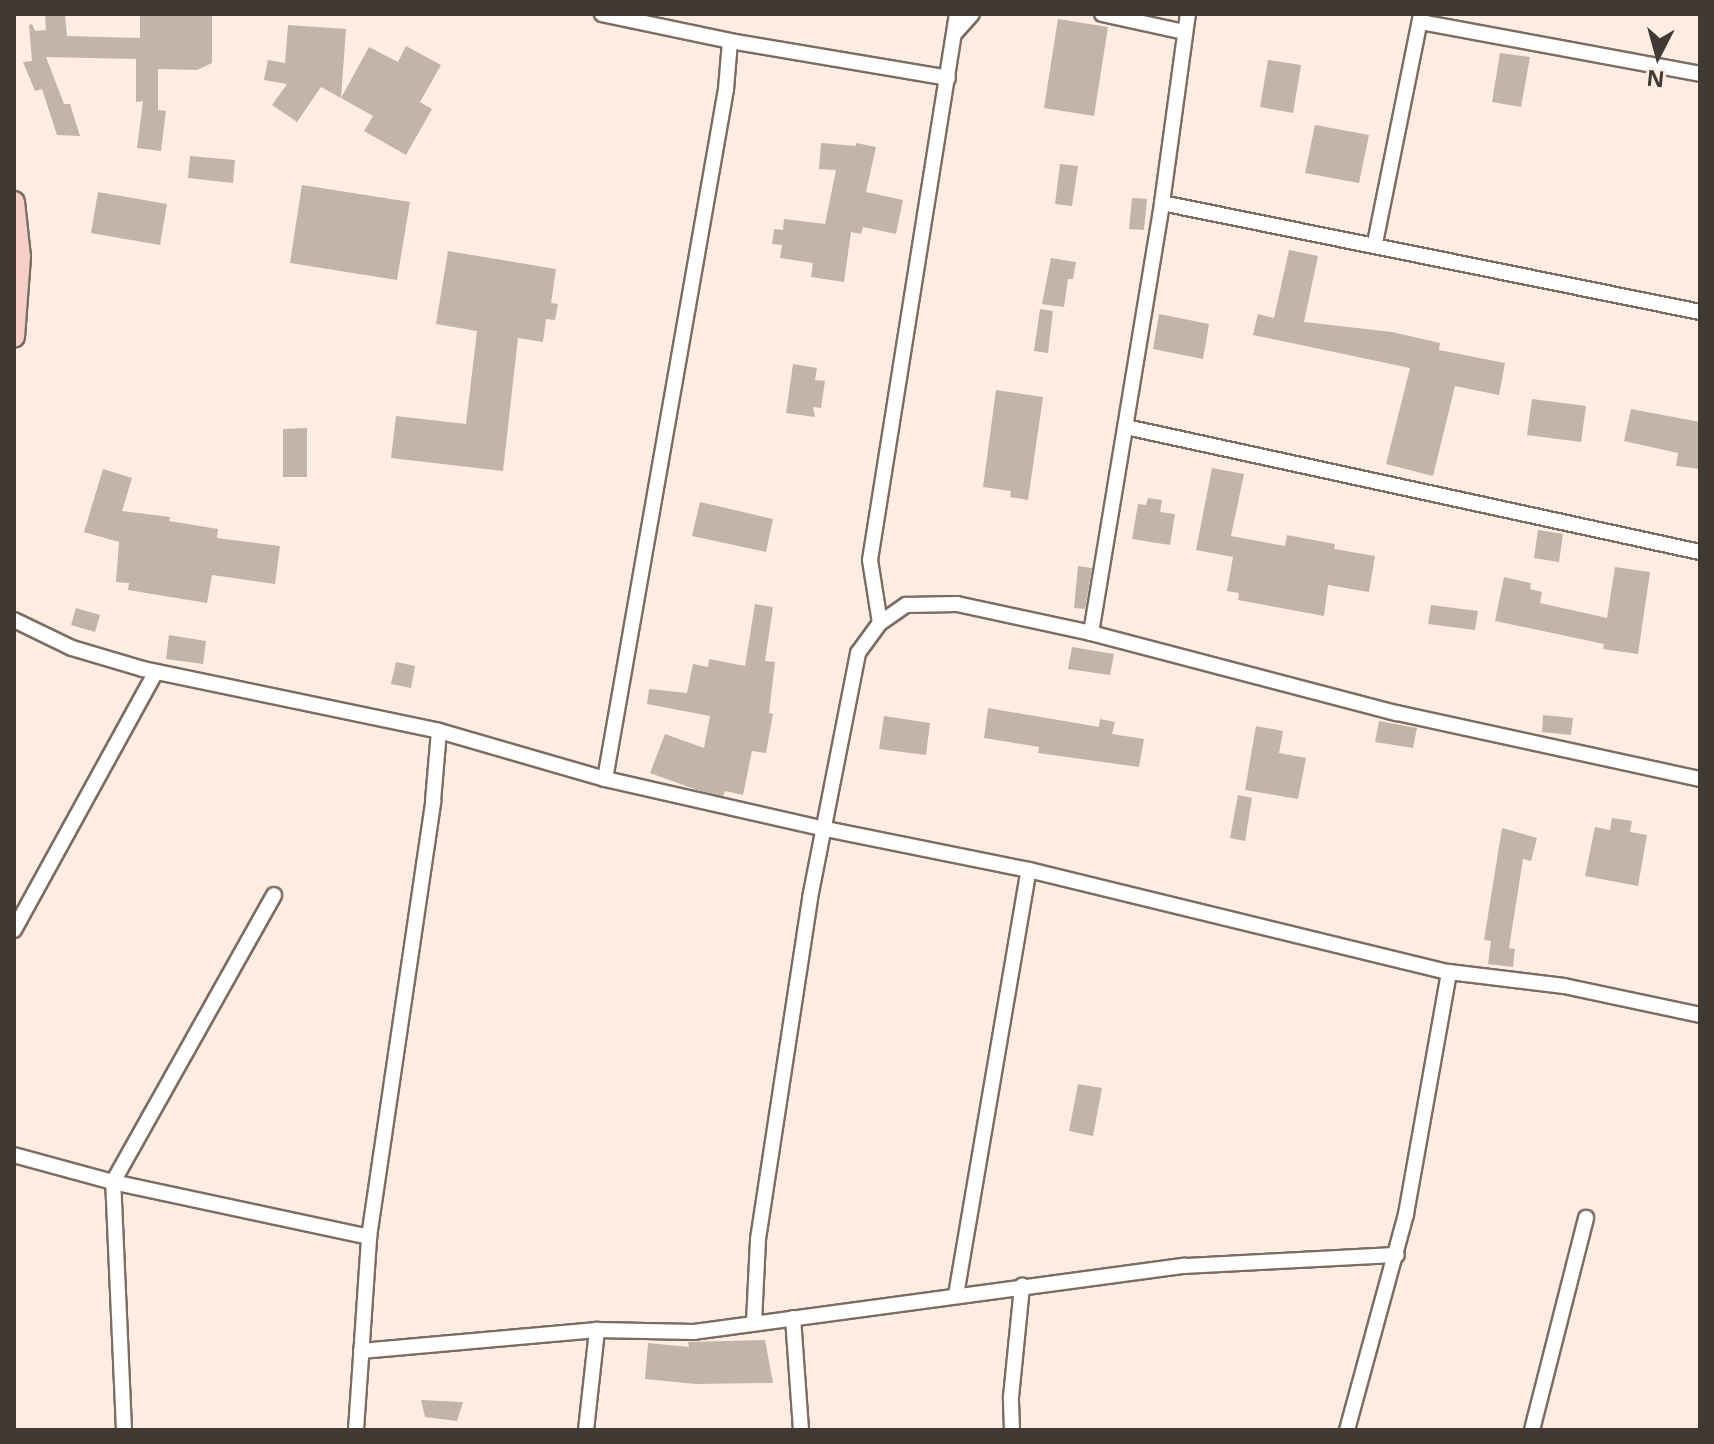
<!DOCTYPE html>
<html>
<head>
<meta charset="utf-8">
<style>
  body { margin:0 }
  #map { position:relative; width:1714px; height:1444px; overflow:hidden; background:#ffede2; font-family:"Open Sans",sans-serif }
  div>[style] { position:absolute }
  .building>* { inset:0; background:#c0b5a6 }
  .roads { filter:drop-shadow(2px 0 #7c6d63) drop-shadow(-2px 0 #7c6d63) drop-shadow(0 2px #7c6d63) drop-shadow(0 -2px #7c6d63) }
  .street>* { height:14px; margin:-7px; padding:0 7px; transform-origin:7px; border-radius:7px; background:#fff }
  .secondary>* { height:20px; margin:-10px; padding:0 10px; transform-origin:10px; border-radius:10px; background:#f6d0c8 }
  span { translate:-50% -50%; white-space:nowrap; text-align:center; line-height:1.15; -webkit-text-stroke:7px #ffede2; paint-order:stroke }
  .frame { position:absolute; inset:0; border:16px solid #403934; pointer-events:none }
  .north { position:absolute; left:1618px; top:16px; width:80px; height:80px; -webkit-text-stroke:6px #ffede2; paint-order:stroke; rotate:186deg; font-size:22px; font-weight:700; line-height:32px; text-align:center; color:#403934 }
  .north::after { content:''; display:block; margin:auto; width:28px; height:36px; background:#403934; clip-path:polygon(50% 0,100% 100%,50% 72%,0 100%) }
</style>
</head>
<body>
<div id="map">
  <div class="building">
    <div style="clip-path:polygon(45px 14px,65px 14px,67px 36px,140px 38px,140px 14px,212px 14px,212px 63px,197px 70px,158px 69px,158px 110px,166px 111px,161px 151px,137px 148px,143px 101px,136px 102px,136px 59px,46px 57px,64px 104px,70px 104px,80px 136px,57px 135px,42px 89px,35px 91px,23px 62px,32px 61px,29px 25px,32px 24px,35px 31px,46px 30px)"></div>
    <div style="clip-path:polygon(1058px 19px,1108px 27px,1094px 116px,1044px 108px)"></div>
    <div style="clip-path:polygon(288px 25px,346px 29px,341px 98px,321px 87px,297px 122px,272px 105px,287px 84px,264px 80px,268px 60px,285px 63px)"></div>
    <div style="clip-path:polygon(406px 46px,441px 65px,420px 102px,432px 109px,406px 155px,364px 131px,373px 116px,341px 98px,369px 47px,398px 62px)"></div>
    <div style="clip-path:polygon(1500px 53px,1530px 57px,1521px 107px,1492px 102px)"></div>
    <div style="clip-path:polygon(1268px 60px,1301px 65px,1293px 113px,1260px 107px)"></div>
    <div style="clip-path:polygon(1315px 125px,1369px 135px,1359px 183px,1305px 173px)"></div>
    <div style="clip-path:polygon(821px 143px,856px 146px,856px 143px,876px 147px,866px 192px,903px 200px,896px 234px,863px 227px,861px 234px,851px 232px,844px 282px,811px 277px,813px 263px,780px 258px,782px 245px,772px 244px,774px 229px,783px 230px,784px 219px,825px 224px,836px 170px,819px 169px)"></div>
    <div style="clip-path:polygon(190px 156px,235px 160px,233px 183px,188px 178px)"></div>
    <div style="clip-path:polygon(1060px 164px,1078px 166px,1072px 206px,1055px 204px)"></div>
    <div style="clip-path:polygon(302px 185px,410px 202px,397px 280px,290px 263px)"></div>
    <div style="clip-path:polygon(98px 192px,167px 204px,160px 245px,91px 233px)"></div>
    <div style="clip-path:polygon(1132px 198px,1147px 199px,1144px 230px,1129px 229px)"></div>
    <div style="clip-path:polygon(1289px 250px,1318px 256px,1304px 322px,1392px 332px,1440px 343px,1439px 350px,1505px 363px,1499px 395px,1455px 386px,1433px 476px,1386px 464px,1410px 368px,1253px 335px,1258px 314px,1274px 318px)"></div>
    <div style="clip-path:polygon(448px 251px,556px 269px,551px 303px,558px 304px,555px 320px,546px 319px,543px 342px,518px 338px,503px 471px,391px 458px,396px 416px,466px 424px,477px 331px,436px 324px)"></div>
    <div style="clip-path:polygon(1051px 258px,1076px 262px,1073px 279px,1068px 279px,1064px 307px,1042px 304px)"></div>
    <div style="clip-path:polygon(1040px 309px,1053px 311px,1048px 353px,1034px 351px)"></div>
    <div style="clip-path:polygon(1159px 314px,1209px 324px,1203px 359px,1153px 349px)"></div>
    <div style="clip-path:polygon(793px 364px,817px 368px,815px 380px,825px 381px,821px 408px,813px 407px,815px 417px,786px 413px)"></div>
    <div style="clip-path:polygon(996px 390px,1043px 397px,1028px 500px,1010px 497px,1011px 491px,983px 487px)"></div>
    <div style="clip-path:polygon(1532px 399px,1586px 406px,1581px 442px,1527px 435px)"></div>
    <div style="clip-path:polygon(1631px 409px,1700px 422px,1700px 469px,1676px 466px,1678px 453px,1624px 441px)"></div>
    <div style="clip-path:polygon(307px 428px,307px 477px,283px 477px,283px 429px)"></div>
    <div style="clip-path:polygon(1212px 468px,1244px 474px,1231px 536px,1285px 546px,1287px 535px,1335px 544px,1334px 549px,1375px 556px,1369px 592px,1328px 585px,1324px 616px,1238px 600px,1239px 593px,1227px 591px,1233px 557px,1196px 550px)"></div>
    <div style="clip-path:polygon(103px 469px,132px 478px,122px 511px,170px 517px,169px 521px,218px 529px,217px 538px,280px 546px,275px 584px,212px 575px,207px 603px,128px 590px,129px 583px,116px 582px,119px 542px,84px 532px)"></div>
    <div style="clip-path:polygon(1148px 498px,1162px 500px,1160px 512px,1175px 514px,1170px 545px,1132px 539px,1138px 504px,1146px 505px)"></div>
    <div style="clip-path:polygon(700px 502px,773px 519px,766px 552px,692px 536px)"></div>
    <div style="clip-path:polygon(1538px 530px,1563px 534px,1559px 562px,1534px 558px)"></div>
    <div style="clip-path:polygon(1078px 566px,1092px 568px,1085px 609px,1074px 608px)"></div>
    <div style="clip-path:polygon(1615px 567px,1650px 572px,1638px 654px,1603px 649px,1604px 644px,1495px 621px,1504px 577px,1531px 583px,1530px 589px,1542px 592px,1540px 603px,1607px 618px)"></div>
    <div style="clip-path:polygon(755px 604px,773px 607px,765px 661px,775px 662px,769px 713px,773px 714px,766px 753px,752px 751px,743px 795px,725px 791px,723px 796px,697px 790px,650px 773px,665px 734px,704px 748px,710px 716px,647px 704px,649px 689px,687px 693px,693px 664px,708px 667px,709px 659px,745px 666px)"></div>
    <div style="clip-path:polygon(1431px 605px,1478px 611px,1475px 630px,1428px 624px)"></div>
    <div style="clip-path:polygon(76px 608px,100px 615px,95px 632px,71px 625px)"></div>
    <div style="clip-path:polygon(169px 635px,206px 641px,203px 664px,166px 659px)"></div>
    <div style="clip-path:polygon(1072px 647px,1114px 654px,1110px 675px,1068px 669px)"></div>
    <div style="clip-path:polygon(396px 662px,415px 666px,411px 688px,391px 684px)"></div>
    <div style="clip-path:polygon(988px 708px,1099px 727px,1100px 719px,1115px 722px,1112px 734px,1144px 739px,1139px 767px,1038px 753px,1039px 747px,984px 738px)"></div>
    <div style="clip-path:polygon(1543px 715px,1573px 718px,1571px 735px,1542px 732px)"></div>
    <div style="clip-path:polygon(884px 716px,930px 723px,926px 755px,879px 749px)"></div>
    <div style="clip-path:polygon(1379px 721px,1417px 728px,1413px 748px,1375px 742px)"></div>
    <div style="clip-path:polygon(1256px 726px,1283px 731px,1279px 753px,1306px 758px,1298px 799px,1245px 790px)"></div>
    <div style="clip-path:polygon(1238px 795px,1252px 798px,1245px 841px,1230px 838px)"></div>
    <div style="clip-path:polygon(1612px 818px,1632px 821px,1630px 832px,1647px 835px,1638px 886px,1585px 876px,1595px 827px,1610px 830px)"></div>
    <div style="clip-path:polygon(1502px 828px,1537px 838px,1531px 861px,1523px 859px,1509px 948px,1515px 949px,1513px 967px,1488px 964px,1491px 941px,1484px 940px)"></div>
    <div style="clip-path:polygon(1078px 1084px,1102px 1088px,1093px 1136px,1069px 1131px)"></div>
    <div style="clip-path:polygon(765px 1340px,773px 1383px,696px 1384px,645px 1379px,648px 1343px,689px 1347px,688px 1342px)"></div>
    <div style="clip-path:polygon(421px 1400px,463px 1402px,457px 1421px,425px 1417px)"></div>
  </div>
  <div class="roads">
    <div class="street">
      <div style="left:602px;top:14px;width:131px;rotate:11.9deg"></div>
      <div style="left:730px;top:41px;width:221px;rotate:9.6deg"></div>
      <div style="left:1102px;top:14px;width:84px;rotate:12.4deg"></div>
      <div style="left:1420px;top:22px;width:285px;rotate:10.5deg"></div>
      <div style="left:955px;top:33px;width:25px;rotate:-48deg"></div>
      <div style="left:1162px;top:203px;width:549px;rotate:11.45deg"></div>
      <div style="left:1375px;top:243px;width:234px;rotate:-78.6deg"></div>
      <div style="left:1126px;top:427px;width:587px;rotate:12.29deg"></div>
      <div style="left:14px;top:620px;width:64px;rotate:25.8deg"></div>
      <div style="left:72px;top:648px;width:74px;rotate:16.5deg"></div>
      <div style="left:143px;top:669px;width:302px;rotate:11.8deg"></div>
      <div style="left:439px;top:731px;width:173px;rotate:16.1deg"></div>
      <div style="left:605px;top:779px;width:221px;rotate:12.8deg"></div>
      <div style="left:821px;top:828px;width:212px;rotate:11.4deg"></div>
      <div style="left:1029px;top:870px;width:432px;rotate:13.7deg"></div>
      <div style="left:1449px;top:972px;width:116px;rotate:6.9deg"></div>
      <div style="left:1564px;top:986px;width:139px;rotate:12deg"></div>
      <div style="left:880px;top:623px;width:64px;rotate:-99deg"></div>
      <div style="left:870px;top:560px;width:553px;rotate:-80.95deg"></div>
      <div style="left:1091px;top:633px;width:436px;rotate:-80.6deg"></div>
      <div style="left:1162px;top:203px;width:191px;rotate:-82.2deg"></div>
      <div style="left:605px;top:779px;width:701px;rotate:-80.05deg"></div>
      <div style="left:726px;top:89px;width:48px;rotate:-85.2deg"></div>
      <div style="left:14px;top:930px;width:294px;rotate:-61.2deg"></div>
      <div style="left:14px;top:1155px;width:103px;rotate:15.3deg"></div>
      <div style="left:113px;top:1182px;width:262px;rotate:12.1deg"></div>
      <div style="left:956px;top:1295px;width:431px;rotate:-80.3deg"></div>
      <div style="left:793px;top:1318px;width:112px;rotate:85.9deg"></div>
      <div style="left:754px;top:1322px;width:83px;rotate:-87.2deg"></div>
      <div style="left:758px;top:1239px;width:345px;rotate:-81.3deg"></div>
      <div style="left:810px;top:898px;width:250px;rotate:-78.9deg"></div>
      <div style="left:858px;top:653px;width:37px;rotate:-54deg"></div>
      <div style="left:880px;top:623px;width:32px;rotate:-35deg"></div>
      <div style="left:906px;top:605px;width:51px;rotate:-1.1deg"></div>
      <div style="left:957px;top:604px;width:137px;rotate:12.2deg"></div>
      <div style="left:1091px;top:633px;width:316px;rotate:14.7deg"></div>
      <div style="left:1397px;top:713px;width:310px;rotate:12.3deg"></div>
      <div style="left:361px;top:1351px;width:237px;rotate:-5.1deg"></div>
      <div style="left:597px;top:1330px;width:97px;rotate:1.2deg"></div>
      <div style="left:694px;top:1332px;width:495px;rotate:-7.7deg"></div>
      <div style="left:1185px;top:1266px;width:212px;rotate:-3deg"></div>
      <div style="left:124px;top:1430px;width:248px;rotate:-92.5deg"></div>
      <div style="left:113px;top:1182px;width:329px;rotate:-60.7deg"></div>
      <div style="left:356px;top:1430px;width:193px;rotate:-86.1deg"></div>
      <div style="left:369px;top:1237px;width:441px;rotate:-81.6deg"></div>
      <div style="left:433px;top:801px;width:70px;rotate:-85.1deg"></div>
      <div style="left:586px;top:1430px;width:101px;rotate:-83.7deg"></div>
      <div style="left:1012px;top:1430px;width:33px;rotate:-92deg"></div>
      <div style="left:1011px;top:1397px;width:112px;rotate:-84.3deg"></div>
      <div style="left:1347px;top:1430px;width:224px;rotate:-74.7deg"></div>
      <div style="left:1406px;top:1214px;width:246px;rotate:-79.9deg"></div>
      <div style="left:1532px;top:1430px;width:219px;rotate:-75.7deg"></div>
    </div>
    <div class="secondary">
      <div style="left:14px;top:202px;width:55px;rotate:83.8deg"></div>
      <div style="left:20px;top:257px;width:80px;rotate:94.3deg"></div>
    </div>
  </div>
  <div class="frame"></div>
  <div class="north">N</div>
</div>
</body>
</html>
